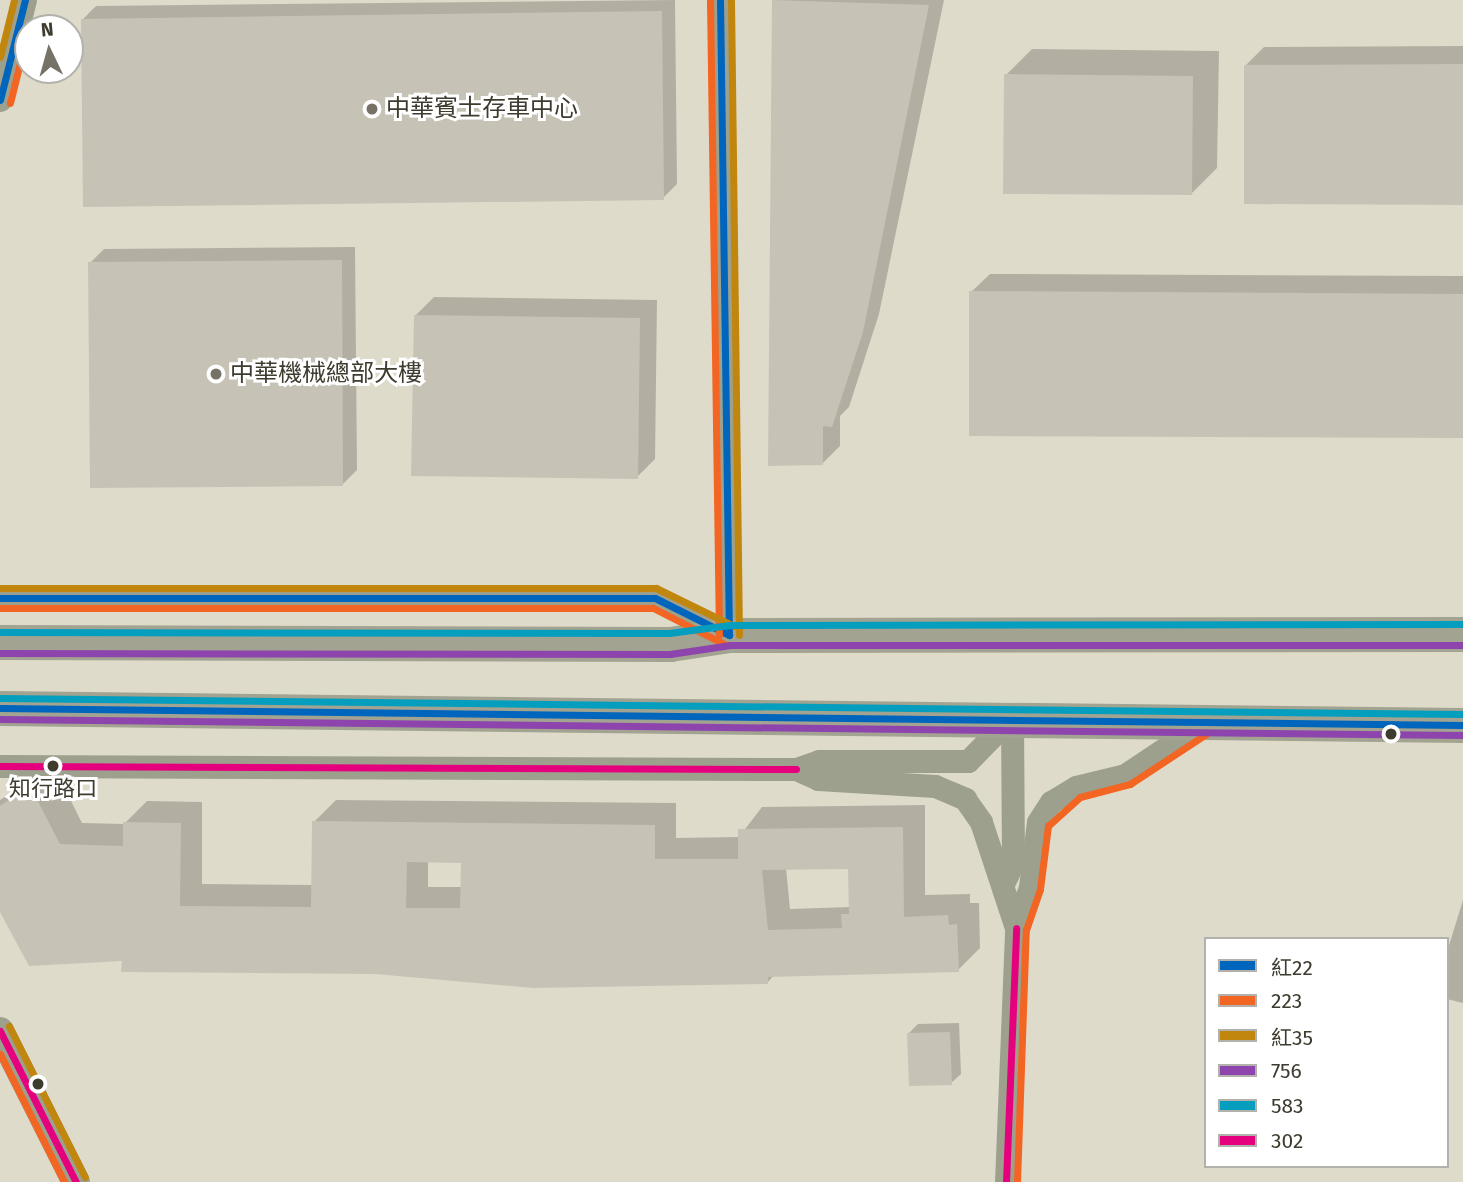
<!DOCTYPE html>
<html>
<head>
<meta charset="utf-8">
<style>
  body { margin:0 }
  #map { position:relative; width:1463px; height:1182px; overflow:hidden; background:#dfdbcb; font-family:"Fira Sans","Noto Sans TC",sans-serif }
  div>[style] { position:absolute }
  .shadow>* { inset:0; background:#0003 }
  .building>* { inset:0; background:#c7c2b6 }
  .minor>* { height:23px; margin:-11.5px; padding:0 11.5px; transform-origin:11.5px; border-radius:11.5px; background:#9da08d }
  .tertiary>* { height:28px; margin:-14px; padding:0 14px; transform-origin:14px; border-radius:14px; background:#9da08d }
  .primary>* { height:35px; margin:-17.5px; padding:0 17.5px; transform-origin:17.5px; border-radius:17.5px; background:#a2a390 }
  .bus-1>* { height:7px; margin:-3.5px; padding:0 3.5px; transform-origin:3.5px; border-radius:3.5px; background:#0065bd }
  .bus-2>* { height:7px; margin:-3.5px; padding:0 3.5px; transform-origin:3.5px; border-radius:3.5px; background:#f26522 }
  .bus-3>* { height:7px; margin:-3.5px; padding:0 3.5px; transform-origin:3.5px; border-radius:3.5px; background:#c0860e }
  .bus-4>* { height:7px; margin:-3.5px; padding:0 3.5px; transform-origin:3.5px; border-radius:3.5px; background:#8e44ad }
  .bus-5>* { height:7px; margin:-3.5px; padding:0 3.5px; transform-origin:3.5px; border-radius:3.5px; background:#069ebe }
  .bus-6>* { height:7px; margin:-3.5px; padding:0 3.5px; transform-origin:3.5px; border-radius:3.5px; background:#e5007d }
  .dots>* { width:19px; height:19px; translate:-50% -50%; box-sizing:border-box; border:4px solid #fff; border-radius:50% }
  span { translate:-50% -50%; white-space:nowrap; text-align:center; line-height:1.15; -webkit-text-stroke:6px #fff; paint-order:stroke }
  .bus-label { font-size:22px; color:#3e3b2f }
  .poi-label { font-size:24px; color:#3e3b2f }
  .left { translate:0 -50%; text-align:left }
  .legend { position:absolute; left:1204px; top:937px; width:245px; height:231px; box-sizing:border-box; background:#fff; border:2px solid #b2b1ac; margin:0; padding:9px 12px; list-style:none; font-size:21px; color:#3e3b2f }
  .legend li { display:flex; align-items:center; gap:14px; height:35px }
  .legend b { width:35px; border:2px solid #b2b1ac }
  .north { position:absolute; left:14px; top:14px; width:70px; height:70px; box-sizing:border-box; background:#fff; border:2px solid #b2b1ac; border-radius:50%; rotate:355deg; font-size:19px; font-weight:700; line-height:28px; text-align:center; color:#3e3b2f }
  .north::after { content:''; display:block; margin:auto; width:24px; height:32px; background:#767366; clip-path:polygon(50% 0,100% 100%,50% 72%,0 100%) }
</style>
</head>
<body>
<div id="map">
  <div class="shadow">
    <div style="clip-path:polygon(675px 0,677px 184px,663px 198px,82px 20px,96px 6px)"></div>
    <div style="clip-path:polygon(774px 0,944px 0,879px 314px,849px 407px,840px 416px,840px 446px,822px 464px,770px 464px)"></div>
    <div style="clip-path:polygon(1463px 46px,1463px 204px,1246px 65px,1264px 47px)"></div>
    <div style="clip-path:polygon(1032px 49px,1219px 51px,1217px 168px,1191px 194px,1006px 75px)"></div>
    <div style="clip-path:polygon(355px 247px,357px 470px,343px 484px,90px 263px,104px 249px)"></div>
    <div style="clip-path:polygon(990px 274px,1463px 276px,1463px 437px,971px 292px)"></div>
    <div style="clip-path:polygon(434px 297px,657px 300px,655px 459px,637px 477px,415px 316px)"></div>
    <div style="clip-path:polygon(evenodd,53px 765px,82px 823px,124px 824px,147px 801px,202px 802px,202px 884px,313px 885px,314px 822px,336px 800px,676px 803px,676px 838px,739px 837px,762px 807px,925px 805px,925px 895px,970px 894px,970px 903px,979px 903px,980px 948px,958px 970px,774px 975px,768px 982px,123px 959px,0 908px,0 800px,53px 765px,428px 861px,462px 861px,462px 887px,428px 887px,428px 861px,53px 765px,786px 868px,850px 868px,850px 907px,790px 909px,786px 868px)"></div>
    <div style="clip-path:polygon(1463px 900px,1463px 1003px,1447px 999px,1447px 952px)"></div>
    <div style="clip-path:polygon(959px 1023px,961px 1074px,951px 1083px,909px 1033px,918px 1024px)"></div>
  </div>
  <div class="building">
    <div style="clip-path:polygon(772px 0,929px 5px,863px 332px,832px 427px,823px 426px,823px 465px,768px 466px)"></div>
    <div style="clip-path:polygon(662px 11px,664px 200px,83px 207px,81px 19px)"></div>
    <div style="clip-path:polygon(1463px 64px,1463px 205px,1244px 204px,1244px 65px)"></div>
    <div style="clip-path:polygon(1004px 74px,1193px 76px,1192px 195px,1003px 194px)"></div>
    <div style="clip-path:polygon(342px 260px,343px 486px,90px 488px,88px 262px)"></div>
    <div style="clip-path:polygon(969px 291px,1463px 294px,1463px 438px,969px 436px)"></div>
    <div style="clip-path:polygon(414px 315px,640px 318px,638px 479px,411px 476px)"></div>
    <div style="clip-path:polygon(evenodd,30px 786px,60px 844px,123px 846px,123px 822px,181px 823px,180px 906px,311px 907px,312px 821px,655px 825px,655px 859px,738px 859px,738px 829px,903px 827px,904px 917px,948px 915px,949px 925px,957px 924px,959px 972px,768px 977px,768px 984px,533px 988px,375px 974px,121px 972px,122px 961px,29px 966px,0 912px,0 806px,30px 786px,407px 862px,461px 863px,460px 908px,406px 908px,407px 862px,30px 786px,848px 869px,849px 914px,841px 914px,842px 928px,768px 930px,762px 870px,848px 869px)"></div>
    <div style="clip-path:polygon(950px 1032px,952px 1085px,909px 1086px,907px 1033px)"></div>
  </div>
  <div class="minor">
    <div style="left:0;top:100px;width:103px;rotate:-76deg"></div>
    <div style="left:0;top:598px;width:655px"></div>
    <div style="left:655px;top:598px;width:83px;rotate:26.6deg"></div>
    <div style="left:729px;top:635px;width:635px;rotate:-90.81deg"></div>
    <div style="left:0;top:766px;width:796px;rotate:0.22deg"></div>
    <div style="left:796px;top:769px;width:24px;rotate:-19deg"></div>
    <div style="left:819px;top:761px;width:149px"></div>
    <div style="left:968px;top:761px;width:63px;rotate:-45.6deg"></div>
    <div style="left:796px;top:769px;width:24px;rotate:24deg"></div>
    <div style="left:818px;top:779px;width:117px;rotate:3.4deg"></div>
    <div style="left:935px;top:786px;width:33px;rotate:23deg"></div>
    <div style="left:965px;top:799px;width:28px;rotate:55deg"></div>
    <div style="left:981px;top:822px;width:112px;rotate:71.7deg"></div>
    <div style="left:1003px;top:884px;width:23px;rotate:-65deg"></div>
    <div style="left:1013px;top:863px;width:147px;rotate:-90.4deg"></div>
    <div style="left:1006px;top:1182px;width:254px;rotate:-87.7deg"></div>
    <div style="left:1016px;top:928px;width:43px;rotate:-71.1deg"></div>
    <div style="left:1030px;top:887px;width:65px;rotate:-83deg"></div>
    <div style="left:1038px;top:822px;width:24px;rotate:-57deg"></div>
    <div style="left:1051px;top:802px;width:29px;rotate:-31deg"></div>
    <div style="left:1076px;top:787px;width:50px;rotate:-13.8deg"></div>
    <div style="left:1125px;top:775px;width:90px;rotate:-33.7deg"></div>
  </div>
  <div class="tertiary">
    <div style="left:0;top:1031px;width:169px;rotate:63.3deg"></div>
  </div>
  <div class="primary">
    <div style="left:0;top:642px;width:670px;rotate:0.17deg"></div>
    <div style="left:670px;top:644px;width:60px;rotate:-8.7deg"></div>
    <div style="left:729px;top:635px;width:734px;rotate:-0.08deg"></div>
    <div style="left:0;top:708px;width:1463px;rotate:0.67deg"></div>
  </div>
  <div class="bus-1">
    <div style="left:720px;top:0;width:635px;rotate:89.19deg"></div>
    <div style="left:0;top:100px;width:103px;rotate:-76deg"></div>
    <div style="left:0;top:598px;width:655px"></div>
    <div style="left:655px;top:598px;width:83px;rotate:26.6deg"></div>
    <div style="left:0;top:708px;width:1463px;rotate:0.67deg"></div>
  </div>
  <div class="bus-2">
    <div style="left:710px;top:0;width:635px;rotate:89.19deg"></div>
    <div style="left:10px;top:103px;width:74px;rotate:-76deg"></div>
    <div style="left:0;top:608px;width:653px"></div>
    <div style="left:653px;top:608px;width:80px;rotate:26.9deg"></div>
    <div style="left:0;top:1054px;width:143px;rotate:63.4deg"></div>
    <div style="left:1017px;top:1182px;width:252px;rotate:-88deg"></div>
    <div style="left:1026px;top:930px;width:43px;rotate:-71.1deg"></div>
    <div style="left:1040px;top:889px;width:64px;rotate:-82.8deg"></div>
    <div style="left:1048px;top:826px;width:43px;rotate:-42.2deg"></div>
    <div style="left:1080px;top:797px;width:52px;rotate:-14.6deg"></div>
    <div style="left:1130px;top:784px;width:91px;rotate:-33.3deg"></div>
  </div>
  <div class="bus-3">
    <div style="left:731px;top:0;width:635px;rotate:89.28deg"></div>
    <div style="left:0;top:57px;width:59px;rotate:-76.2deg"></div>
    <div style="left:0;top:588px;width:656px"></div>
    <div style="left:656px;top:588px;width:87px;rotate:26deg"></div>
    <div style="left:9px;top:1026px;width:169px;rotate:63.3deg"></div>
  </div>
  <div class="bus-4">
    <div style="left:0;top:653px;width:670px;rotate:0.09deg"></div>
    <div style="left:670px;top:654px;width:61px;rotate:-8.5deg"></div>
    <div style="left:730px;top:645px;width:733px"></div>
    <div style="left:0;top:719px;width:1463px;rotate:0.63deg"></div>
  </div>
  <div class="bus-5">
    <div style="left:0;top:632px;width:669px;rotate:0.09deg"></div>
    <div style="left:669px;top:633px;width:61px;rotate:-7.6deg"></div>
    <div style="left:729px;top:625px;width:734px;rotate:-0.08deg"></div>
    <div style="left:0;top:698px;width:1463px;rotate:0.63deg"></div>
  </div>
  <div class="bus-6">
    <div style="left:0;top:766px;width:796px;rotate:0.22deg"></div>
    <div style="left:0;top:1031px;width:169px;rotate:63.3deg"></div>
    <div style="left:1006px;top:1182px;width:254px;rotate:-87.7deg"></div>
  </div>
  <div class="dots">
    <div style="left:372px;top:109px;background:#767366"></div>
    <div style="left:216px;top:374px;background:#767366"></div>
    <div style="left:1391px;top:734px;background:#3e3b2f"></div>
    <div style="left:53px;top:766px;background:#3e3b2f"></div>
    <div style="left:38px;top:1084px;background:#3e3b2f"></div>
  </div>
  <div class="bus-label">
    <span style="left:53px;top:789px">知行路口</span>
  </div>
  <div class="poi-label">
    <span class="left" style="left:386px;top:109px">中華賓士存車中心</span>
    <span class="left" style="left:230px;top:374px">中華機械總部大樓</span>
  </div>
  <ul class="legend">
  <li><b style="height:9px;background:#0065bd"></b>紅22</li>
  <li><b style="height:9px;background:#f26522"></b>223</li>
  <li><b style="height:9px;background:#c0860e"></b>紅35</li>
  <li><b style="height:9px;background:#8e44ad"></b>756</li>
  <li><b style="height:9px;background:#069ebe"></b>583</li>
  <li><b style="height:9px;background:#e5007d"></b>302</li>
  </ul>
  <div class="north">N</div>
</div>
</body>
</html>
